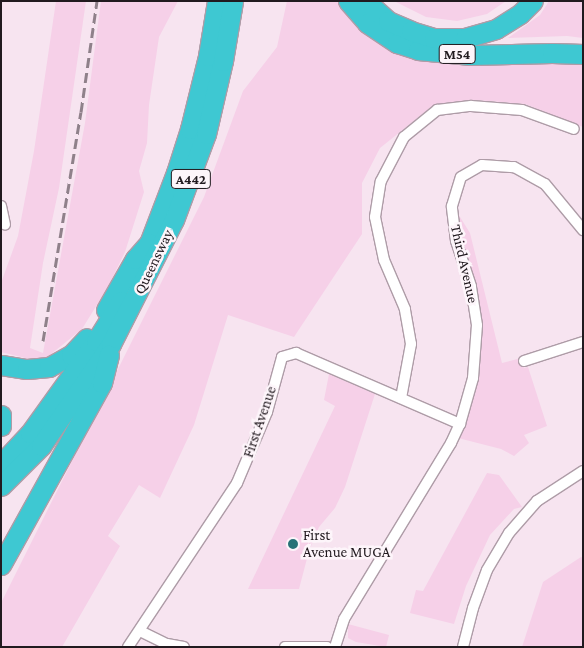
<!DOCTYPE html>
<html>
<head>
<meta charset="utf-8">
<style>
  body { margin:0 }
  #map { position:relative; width:584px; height:648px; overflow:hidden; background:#f7e4f0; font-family:"Crimson Pro",serif }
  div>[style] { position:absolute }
  .green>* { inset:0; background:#f6d0e8 }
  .roads { filter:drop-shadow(1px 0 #ae9ca7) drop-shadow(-1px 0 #ae9ca7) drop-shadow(0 1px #ae9ca7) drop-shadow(0 -1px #ae9ca7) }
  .street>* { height:10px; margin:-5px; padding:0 5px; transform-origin:5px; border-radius:5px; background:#fff }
  .highway>* { height:19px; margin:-9.5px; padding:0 9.5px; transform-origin:9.5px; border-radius:9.5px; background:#3ec8d2 }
  .rail>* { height:3px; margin-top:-1.5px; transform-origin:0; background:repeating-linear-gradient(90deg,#8f818a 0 10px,transparent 0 15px) }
  .dots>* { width:14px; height:14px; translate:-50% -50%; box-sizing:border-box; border:2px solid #fdf5fa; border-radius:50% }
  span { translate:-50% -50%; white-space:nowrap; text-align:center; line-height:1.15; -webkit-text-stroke:5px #fdf5fa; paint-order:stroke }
  .shield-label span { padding:1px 4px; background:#fdf5fa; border:1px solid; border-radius:4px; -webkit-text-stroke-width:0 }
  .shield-label { font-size:14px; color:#211a1f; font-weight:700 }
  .street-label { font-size:15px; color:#211a1f }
  .poi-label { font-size:15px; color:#211a1f }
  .left { translate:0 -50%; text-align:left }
  .frame { position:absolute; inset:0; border:2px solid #211a1f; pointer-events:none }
</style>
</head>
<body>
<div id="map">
  <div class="green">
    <div style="clip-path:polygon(56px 1px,86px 1px,59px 188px,43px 263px,30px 348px,43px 353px,85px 123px,101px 1px,178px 1px,159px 37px,149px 105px,147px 143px,139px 171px,144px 192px,125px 252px,108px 287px,82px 329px,45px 359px,29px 359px,1px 352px,1px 283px,18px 236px,34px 151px)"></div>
    <div style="clip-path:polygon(287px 1px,337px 1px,343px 11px,371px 38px,405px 57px,443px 60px,583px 63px,583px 127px,525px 104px,474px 100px,435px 104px,380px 148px,362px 183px,362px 234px,294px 337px,228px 315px,194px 425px,160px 498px,139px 485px,108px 536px,120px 546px,62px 647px,1px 647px,1px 603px,204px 197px,243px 91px,277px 47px)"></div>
    <div style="clip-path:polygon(394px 1px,506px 1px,487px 14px,457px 21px,426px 17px)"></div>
    <div style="clip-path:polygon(549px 1px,583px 1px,583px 38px,567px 36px,508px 38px,540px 15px)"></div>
    <div style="clip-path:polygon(455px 209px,470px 233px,502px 363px,521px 358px,524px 368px,528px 367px,547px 426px,524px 435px,529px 443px,514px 456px,501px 449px,458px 438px,481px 333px,459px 238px)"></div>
    <div style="clip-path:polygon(329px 374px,375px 394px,345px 487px,335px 508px,319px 527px,309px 551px,299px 589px,248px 589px,335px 406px,324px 400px)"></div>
    <div style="clip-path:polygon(487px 473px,499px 475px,522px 507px,514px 509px,490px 535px,466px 586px,454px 624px,410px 613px,416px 590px,423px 591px)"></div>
    <div style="clip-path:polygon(581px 557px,583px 558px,583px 647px,522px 647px,543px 582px)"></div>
    <div style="clip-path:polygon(348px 624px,389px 635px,386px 647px,356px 642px,348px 638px)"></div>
  </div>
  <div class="roads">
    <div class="street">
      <div style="left:1px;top:206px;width:19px;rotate:78deg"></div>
      <div style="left:524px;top:361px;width:62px;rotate:-17.9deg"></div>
      <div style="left:401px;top:398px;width:55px;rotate:-79.5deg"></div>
      <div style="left:411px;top:344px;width:36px;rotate:-100deg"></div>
      <div style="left:405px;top:309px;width:53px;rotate:-113.2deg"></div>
      <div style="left:384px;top:260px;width:44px;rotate:-101.8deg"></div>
      <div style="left:375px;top:217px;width:36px;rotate:-81deg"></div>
      <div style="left:381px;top:181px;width:50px;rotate:-62.4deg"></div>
      <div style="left:404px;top:137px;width:43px;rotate:-39.3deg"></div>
      <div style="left:437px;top:110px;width:34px;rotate:-7deg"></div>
      <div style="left:471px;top:106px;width:51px;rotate:4.5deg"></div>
      <div style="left:522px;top:110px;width:55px;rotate:20.1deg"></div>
      <div style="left:140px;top:631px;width:30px;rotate:26deg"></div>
      <div style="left:167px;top:644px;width:17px;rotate:10deg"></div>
      <div style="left:128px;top:647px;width:197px;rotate:-56.4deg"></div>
      <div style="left:237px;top:483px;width:77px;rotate:-67.1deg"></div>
      <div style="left:267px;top:412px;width:57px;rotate:-74.7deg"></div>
      <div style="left:282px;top:357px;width:15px;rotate:-16deg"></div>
      <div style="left:296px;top:353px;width:179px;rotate:23.4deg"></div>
      <div style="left:285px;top:647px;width:42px"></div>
      <div style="left:335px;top:647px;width:29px;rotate:-72deg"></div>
      <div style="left:344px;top:619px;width:206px;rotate:-58.7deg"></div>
      <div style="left:451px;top:443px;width:21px;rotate:-65deg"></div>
      <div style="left:460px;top:424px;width:48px;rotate:-74.2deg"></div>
      <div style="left:473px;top:378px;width:53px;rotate:-85.7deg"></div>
      <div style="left:477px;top:325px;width:39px;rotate:-99deg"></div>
      <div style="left:471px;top:286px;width:47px;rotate:-108.4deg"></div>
      <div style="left:456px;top:241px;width:35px;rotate:-97deg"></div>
      <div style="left:452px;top:206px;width:30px;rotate:-73deg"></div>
      <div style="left:461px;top:177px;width:24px;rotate:-30deg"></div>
      <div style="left:482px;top:165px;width:32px;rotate:4deg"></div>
      <div style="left:514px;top:167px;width:35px;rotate:29deg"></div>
      <div style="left:545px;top:184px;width:60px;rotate:50.4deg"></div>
      <div style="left:463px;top:647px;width:40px;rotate:-75.6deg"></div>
      <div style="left:473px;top:608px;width:40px;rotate:-69.8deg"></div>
      <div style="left:487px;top:570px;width:43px;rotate:-59.3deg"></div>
      <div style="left:509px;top:533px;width:43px;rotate:-48.8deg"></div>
      <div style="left:537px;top:501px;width:55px;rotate:-33.1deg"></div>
    </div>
    <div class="highway">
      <div style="left:348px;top:1px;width:29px;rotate:49deg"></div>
      <div style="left:367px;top:23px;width:36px;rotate:34deg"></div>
      <div style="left:397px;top:43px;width:22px;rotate:18deg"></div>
      <div style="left:418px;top:50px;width:53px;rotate:5.4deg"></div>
      <div style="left:471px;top:55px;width:81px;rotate:-1.4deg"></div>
      <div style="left:552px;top:53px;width:31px;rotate:2deg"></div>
      <div style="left:366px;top:1px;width:30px;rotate:42deg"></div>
      <div style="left:388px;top:21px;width:25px;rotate:23deg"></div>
      <div style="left:411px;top:31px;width:24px;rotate:17deg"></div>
      <div style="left:434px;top:38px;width:31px"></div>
      <div style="left:465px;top:38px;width:32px;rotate:-16deg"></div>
      <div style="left:496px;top:29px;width:28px;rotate:-32deg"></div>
      <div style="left:520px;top:14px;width:18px;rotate:-45deg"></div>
      <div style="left:145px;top:254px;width:87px;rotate:-69.1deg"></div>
      <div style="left:176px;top:173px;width:46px;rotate:-72.3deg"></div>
      <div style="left:190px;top:129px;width:75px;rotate:-76.1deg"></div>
      <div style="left:208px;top:56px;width:56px;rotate:-80.7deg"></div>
      <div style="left:106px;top:310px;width:59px;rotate:-60.4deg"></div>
      <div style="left:135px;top:259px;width:21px;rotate:-49deg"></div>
      <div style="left:1px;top:365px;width:26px;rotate:9deg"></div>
      <div style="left:27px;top:369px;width:22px;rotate:-5deg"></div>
      <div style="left:49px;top:367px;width:25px;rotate:-29deg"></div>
      <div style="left:71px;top:355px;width:23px;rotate:-47deg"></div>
      <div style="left:1px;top:415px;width:11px;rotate:90deg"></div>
      <div style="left:1px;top:464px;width:42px;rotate:-46.9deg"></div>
      <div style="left:30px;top:433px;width:113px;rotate:-54.3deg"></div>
      <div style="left:96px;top:341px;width:47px;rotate:-58deg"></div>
      <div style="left:1px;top:486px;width:57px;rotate:-45deg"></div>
      <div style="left:41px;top:446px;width:124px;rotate:-55.5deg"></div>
      <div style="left:111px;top:344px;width:139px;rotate:-63.1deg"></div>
      <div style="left:174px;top:220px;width:92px;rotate:-69.6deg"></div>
      <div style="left:206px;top:134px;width:75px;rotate:-76.9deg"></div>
      <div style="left:223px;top:61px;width:61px;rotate:-80.5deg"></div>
      <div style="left:1px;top:565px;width:208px;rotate:-61deg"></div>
      <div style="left:102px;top:383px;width:29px;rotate:-76deg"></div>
    </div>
  </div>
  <div class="rail">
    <div style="left:43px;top:341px;width:232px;rotate:-80.6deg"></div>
    <div style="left:81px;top:112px;width:112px;rotate:-81.8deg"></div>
  </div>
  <div class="dots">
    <div style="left:293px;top:544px;background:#287277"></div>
  </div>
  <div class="shield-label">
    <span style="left:457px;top:54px">M54</span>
    <span style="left:191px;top:179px">A442</span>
  </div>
  <div class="street-label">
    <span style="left:154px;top:262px;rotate:-64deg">Queensway</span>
    <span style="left:464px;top:264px;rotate:77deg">Third Avenue</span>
    <span style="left:260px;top:422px;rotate:-71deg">First Avenue</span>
  </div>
  <div class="poi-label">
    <span class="left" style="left:303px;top:544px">First<br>Avenue MUGA</span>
  </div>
  <div class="frame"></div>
</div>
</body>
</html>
